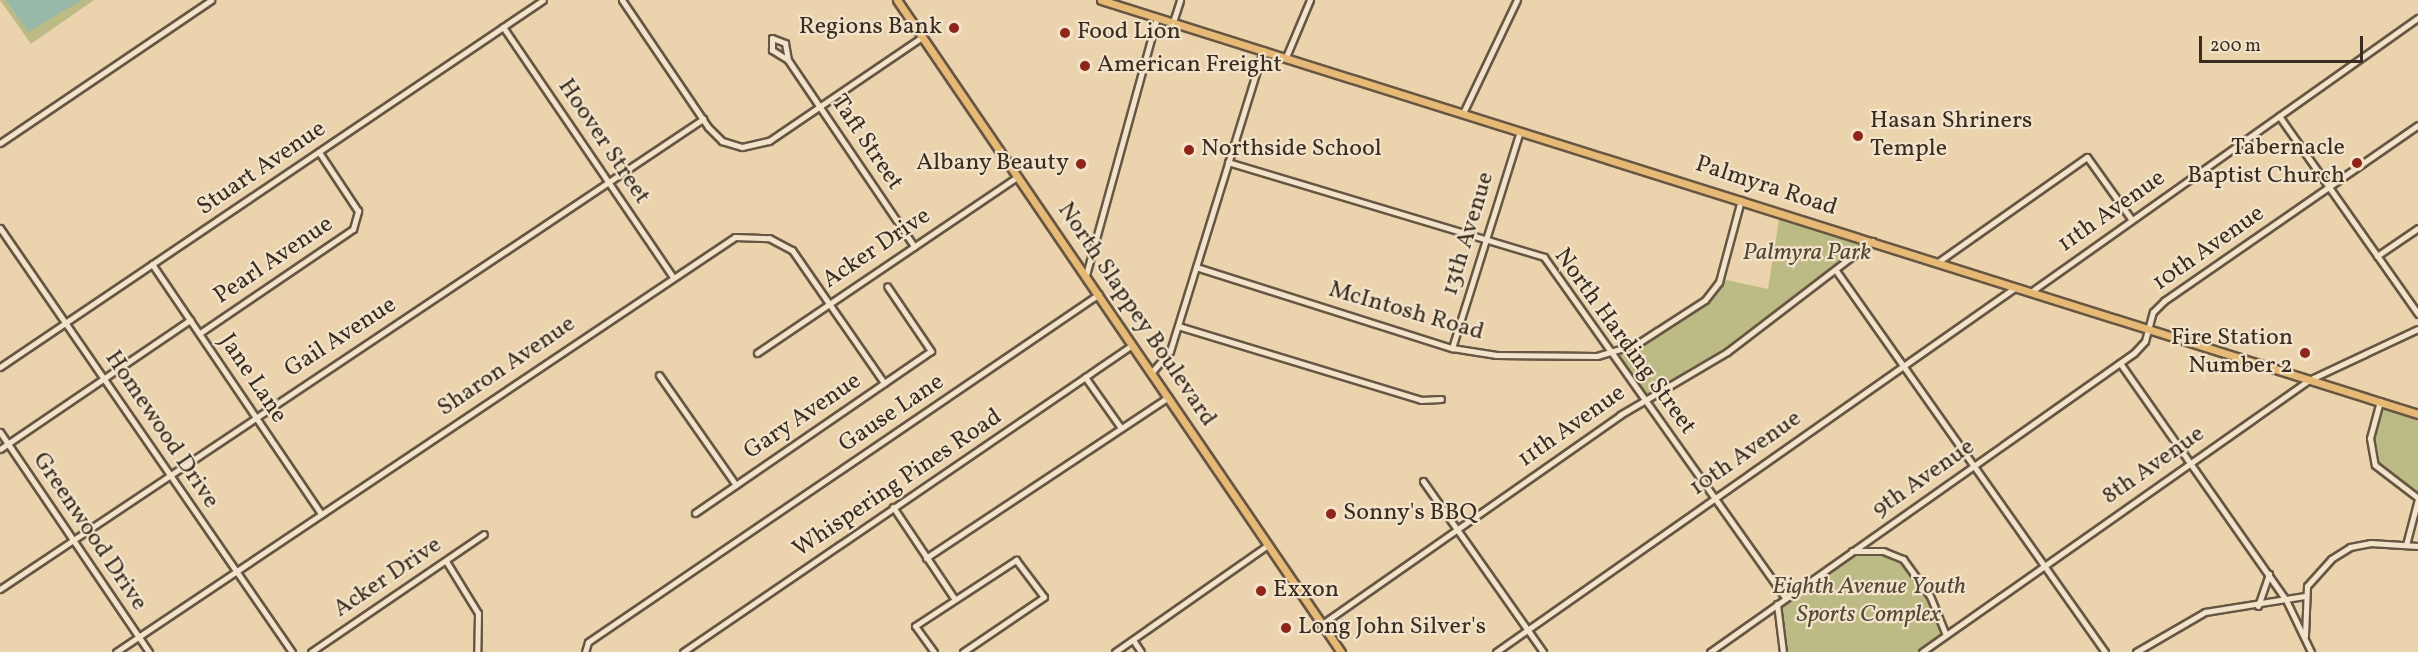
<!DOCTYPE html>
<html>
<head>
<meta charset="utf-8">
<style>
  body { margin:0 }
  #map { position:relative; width:2418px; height:652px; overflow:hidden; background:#ebd4ad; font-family:Vollkorn,serif }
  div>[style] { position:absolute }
  .green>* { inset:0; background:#bcbb86 }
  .water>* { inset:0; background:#98b8a9 }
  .roads { filter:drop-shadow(2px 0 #665643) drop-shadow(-2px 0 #665643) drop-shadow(0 2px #665643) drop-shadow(0 -2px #665643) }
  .minor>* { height:5px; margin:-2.5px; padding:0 2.5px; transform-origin:2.5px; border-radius:2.5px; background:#f2e3ca }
  .major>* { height:7px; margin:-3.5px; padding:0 3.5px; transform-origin:3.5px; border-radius:3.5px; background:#e6ba76 }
  .dots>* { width:16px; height:16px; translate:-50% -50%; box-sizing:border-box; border:3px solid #f2e3ca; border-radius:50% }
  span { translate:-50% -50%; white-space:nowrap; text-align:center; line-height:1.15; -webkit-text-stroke:4.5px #f2e3ca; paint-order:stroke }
  .poi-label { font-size:24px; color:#392c20 }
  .right { translate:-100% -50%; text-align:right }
  .left { translate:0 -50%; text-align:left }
  .street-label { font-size:24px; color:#392c20 }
  .park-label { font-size:24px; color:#534934; font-style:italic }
  .scale { position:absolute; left:2199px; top:36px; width:164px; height:27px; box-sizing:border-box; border:3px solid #392c20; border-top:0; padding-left:8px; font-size:18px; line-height:21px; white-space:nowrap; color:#392c20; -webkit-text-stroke:4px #f2e3ca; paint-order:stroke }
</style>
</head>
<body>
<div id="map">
  <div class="green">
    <div style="clip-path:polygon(0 0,94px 0,31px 44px)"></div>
    <div style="clip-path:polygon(1780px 213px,1870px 240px,1726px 351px,1646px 397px,1613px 354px,1694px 312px,1722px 279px,1768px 289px)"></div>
    <div style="clip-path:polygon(2380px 402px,2418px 413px,2418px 497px,2390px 480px,2375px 462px,2371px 438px)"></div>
    <div style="clip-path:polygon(1869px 550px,1903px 559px,1932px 602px,1945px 635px,1921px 652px,1784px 652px,1777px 604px,1850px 552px)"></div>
  </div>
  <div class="water">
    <div style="clip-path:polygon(6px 0,82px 0,28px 32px)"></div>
  </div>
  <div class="roads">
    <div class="minor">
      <div style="left:622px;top:0;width:153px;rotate:55.9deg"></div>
      <div style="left:708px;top:127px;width:20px;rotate:45deg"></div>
      <div style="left:722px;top:141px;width:21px;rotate:17deg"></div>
      <div style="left:742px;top:147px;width:28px;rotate:-13deg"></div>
      <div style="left:769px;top:141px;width:185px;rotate:-34.2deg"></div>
      <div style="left:1173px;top:22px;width:23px;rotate:-72deg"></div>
      <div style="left:503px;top:27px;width:302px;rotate:55.8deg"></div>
      <div style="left:1286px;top:57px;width:62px;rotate:-67.2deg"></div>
      <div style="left:788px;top:60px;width:19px;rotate:-148deg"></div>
      <div style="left:772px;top:50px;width:12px;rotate:-90deg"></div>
      <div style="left:772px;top:38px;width:14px;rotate:21deg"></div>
      <div style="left:785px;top:43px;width:17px;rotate:80deg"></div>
      <div style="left:788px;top:60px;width:225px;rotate:55.9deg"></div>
      <div style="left:1463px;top:113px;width:125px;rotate:-64.5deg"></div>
      <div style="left:2279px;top:116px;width:242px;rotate:54.9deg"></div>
      <div style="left:0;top:143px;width:255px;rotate:-34.1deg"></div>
      <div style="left:1228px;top:162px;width:330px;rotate:16.7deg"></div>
      <div style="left:1544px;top:257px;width:418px;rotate:54.7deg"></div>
      <div style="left:0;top:228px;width:515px;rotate:55.45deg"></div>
      <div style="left:2377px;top:256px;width:50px;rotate:-34.3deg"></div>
      <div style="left:1938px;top:262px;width:182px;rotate:-35.2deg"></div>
      <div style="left:2087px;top:157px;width:77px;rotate:54.5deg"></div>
      <div style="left:152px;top:264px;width:302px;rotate:55.9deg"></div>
      <div style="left:1196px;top:267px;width:269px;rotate:17.6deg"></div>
      <div style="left:1452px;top:348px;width:45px;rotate:9deg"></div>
      <div style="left:1496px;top:355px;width:101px;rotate:0.6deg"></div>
      <div style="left:1597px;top:356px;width:42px;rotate:-16.7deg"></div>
      <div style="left:1637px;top:344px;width:81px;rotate:-32.9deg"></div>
      <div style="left:1705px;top:300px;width:23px;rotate:-52deg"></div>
      <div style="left:1719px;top:282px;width:85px;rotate:-75deg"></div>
      <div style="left:1837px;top:272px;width:465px;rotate:54.8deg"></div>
      <div style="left:1086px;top:275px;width:267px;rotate:-74.6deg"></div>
      <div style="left:2032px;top:291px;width:473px;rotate:-35.3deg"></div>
      <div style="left:1178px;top:326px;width:254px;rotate:16.9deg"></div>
      <div style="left:1421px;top:400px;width:20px;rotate:-3deg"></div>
      <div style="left:200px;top:333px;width:185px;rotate:-34.2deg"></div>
      <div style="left:353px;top:229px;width:19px;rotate:-74deg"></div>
      <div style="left:358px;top:211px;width:71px;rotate:-123.5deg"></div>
      <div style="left:1452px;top:348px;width:227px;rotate:-72.6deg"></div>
      <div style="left:757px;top:353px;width:315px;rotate:-34.1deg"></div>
      <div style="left:2120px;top:363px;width:289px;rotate:55deg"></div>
      <div style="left:2286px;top:600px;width:58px;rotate:64.3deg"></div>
      <div style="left:0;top:367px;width:655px;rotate:-34.05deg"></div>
      <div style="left:1151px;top:373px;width:29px;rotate:-49deg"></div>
      <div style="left:1170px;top:351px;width:315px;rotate:-72.8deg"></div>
      <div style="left:659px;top:375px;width:134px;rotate:55deg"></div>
      <div style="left:1085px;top:377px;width:62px;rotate:54.8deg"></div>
      <div style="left:2380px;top:401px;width:38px;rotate:105deg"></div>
      <div style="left:2370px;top:438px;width:27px;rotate:80deg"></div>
      <div style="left:2375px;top:465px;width:54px;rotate:37.5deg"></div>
      <div style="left:0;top:432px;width:266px;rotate:55.9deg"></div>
      <div style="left:0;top:449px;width:230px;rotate:-34.2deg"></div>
      <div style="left:1423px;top:481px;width:209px;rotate:54.9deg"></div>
      <div style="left:893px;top:507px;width:110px;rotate:56.2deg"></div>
      <div style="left:695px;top:513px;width:286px;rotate:-34.5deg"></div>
      <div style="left:931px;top:351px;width:78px;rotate:-124.1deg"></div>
      <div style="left:2406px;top:545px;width:48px;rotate:-75.4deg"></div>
      <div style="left:1852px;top:551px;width:31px"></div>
      <div style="left:1883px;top:551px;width:22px;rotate:22deg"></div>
      <div style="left:1903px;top:559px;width:46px;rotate:53.9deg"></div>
      <div style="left:1930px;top:596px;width:42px;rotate:67.7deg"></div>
      <div style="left:926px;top:558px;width:291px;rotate:-33.6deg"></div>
      <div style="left:446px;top:561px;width:61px;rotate:58.4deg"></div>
      <div style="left:478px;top:613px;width:39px;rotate:91deg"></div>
      <div style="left:0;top:589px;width:846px;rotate:-33.77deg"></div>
      <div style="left:1777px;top:604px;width:48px;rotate:82.9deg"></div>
      <div style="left:2258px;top:606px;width:34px;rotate:-71deg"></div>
      <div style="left:1322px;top:624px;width:364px;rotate:-35deg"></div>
      <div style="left:1620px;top:415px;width:124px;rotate:-30.5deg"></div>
      <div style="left:1727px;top:352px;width:183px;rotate:-37.4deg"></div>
      <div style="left:2305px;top:636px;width:50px;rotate:-87.7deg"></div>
      <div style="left:2307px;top:586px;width:36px;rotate:-48deg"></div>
      <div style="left:2331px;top:559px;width:22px;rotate:-32deg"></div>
      <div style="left:2350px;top:547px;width:20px;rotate:-11deg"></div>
      <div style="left:2370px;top:543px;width:48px;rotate:3.6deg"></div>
      <div style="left:1133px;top:640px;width:14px;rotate:56deg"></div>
      <div style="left:116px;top:652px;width:745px;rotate:-33.84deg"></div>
      <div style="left:735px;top:237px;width:34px;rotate:2deg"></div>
      <div style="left:769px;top:238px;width:26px;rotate:28deg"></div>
      <div style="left:792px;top:250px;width:162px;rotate:55.3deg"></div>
      <div style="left:311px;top:652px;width:209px;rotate:-34.3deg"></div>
      <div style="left:585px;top:652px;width:10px;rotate:-73deg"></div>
      <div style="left:588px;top:642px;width:618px;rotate:-34.26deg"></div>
      <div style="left:683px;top:652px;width:544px;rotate:-34.36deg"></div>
      <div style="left:934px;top:652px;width:32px;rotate:-126deg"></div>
      <div style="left:915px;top:626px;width:121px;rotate:-33.2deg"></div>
      <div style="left:1016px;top:560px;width:46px;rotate:52.9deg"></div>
      <div style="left:1044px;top:597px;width:98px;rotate:145.8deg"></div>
      <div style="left:1115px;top:652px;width:187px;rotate:-35deg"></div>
      <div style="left:1496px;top:652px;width:635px;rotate:-35.07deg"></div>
      <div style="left:1710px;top:652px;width:519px;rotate:-35.19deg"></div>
      <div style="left:2134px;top:353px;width:16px;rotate:-47deg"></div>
      <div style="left:2145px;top:341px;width:30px;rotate:-75deg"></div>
      <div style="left:2153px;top:312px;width:16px;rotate:-45deg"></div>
      <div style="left:2164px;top:301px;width:309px;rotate:-34.7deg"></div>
      <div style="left:1922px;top:652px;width:473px;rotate:-35.1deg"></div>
      <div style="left:2309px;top:380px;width:120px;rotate:-25.1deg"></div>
      <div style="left:2136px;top:652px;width:80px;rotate:-30.1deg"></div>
      <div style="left:2205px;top:612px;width:101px;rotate:-9.1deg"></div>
    </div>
    <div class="major">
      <div style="left:897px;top:0;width:789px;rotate:55.75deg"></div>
      <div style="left:1101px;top:0;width:1381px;rotate:17.45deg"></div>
    </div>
  </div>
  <div class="dots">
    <div style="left:954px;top:28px;background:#8f2418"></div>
    <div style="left:1065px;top:33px;background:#8f2418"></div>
    <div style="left:1085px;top:66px;background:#8f2418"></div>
    <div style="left:1858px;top:136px;background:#8f2418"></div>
    <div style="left:1189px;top:150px;background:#8f2418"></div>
    <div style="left:2357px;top:163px;background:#8f2418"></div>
    <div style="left:1081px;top:164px;background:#8f2418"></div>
    <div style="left:2305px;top:353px;background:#8f2418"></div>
    <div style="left:1331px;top:514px;background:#8f2418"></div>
    <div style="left:1261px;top:591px;background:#8f2418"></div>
    <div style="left:1286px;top:628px;background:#8f2418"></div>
  </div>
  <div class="poi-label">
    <span class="right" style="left:942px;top:28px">Regions Bank</span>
    <span class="left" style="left:1077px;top:33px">Food Lion</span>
    <span class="left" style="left:1097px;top:66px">American Freight</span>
    <span class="left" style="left:1870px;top:136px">Hasan Shriners<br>Temple</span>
    <span class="right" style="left:2345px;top:163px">Tabernacle<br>Baptist Church</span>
    <span class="left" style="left:1201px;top:150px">Northside School</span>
    <span class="right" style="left:1069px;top:164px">Albany Beauty</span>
    <span class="right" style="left:2293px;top:353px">Fire Station<br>Number 2</span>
    <span class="left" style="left:1343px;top:514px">Sonny's BBQ</span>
    <span class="left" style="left:1273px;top:591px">Exxon</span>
    <span class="left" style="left:1298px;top:628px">Long John Silver's</span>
  </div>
  <div class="street-label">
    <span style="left:603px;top:142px;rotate:56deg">Hoover Street</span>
    <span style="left:866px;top:143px;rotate:56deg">Taft Street</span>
    <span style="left:262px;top:169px;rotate:-34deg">Stuart Avenue</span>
    <span style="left:1766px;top:187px;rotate:18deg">Palmyra Road</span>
    <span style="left:2112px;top:212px;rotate:-35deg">11th Avenue</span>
    <span style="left:1469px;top:234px;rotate:-73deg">13th Avenue</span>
    <span style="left:877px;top:249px;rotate:-34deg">Acker Drive</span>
    <span style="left:2209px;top:249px;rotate:-35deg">10th Avenue</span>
    <span style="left:274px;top:261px;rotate:-34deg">Pearl Avenue</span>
    <span style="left:1406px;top:312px;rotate:16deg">McIntosh Road</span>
    <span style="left:1136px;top:315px;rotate:56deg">North Slappey Boulevard</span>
    <span style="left:341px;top:338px;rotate:-33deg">Gail Avenue</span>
    <span style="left:1624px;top:342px;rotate:54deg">North Harding Street</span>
    <span style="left:507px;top:367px;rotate:-34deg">Sharon Avenue</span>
    <span style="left:252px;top:379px;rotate:56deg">Jane Lane</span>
    <span style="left:892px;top:414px;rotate:-34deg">Gause Lane</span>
    <span style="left:803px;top:417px;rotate:-34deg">Gary Avenue</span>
    <span style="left:1572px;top:427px;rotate:-35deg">11th Avenue</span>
    <span style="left:161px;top:430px;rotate:56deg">Homewood Drive</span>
    <span style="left:1746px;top:454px;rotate:-35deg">10th Avenue</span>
    <span style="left:2154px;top:466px;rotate:-35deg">8th Avenue</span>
    <span style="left:1924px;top:479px;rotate:-35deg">9th Avenue</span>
    <span style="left:898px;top:484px;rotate:-34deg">Whispering Pines Road</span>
    <span style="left:89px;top:532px;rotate:56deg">Greenwood Drive</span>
    <span style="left:388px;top:578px;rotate:-34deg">Acker Drive</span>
  </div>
  <div class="park-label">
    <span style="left:1807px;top:254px">Palmyra Park</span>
    <span style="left:1869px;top:602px">Eighth Avenue Youth<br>Sports Complex</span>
  </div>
  <div class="scale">200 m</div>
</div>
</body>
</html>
